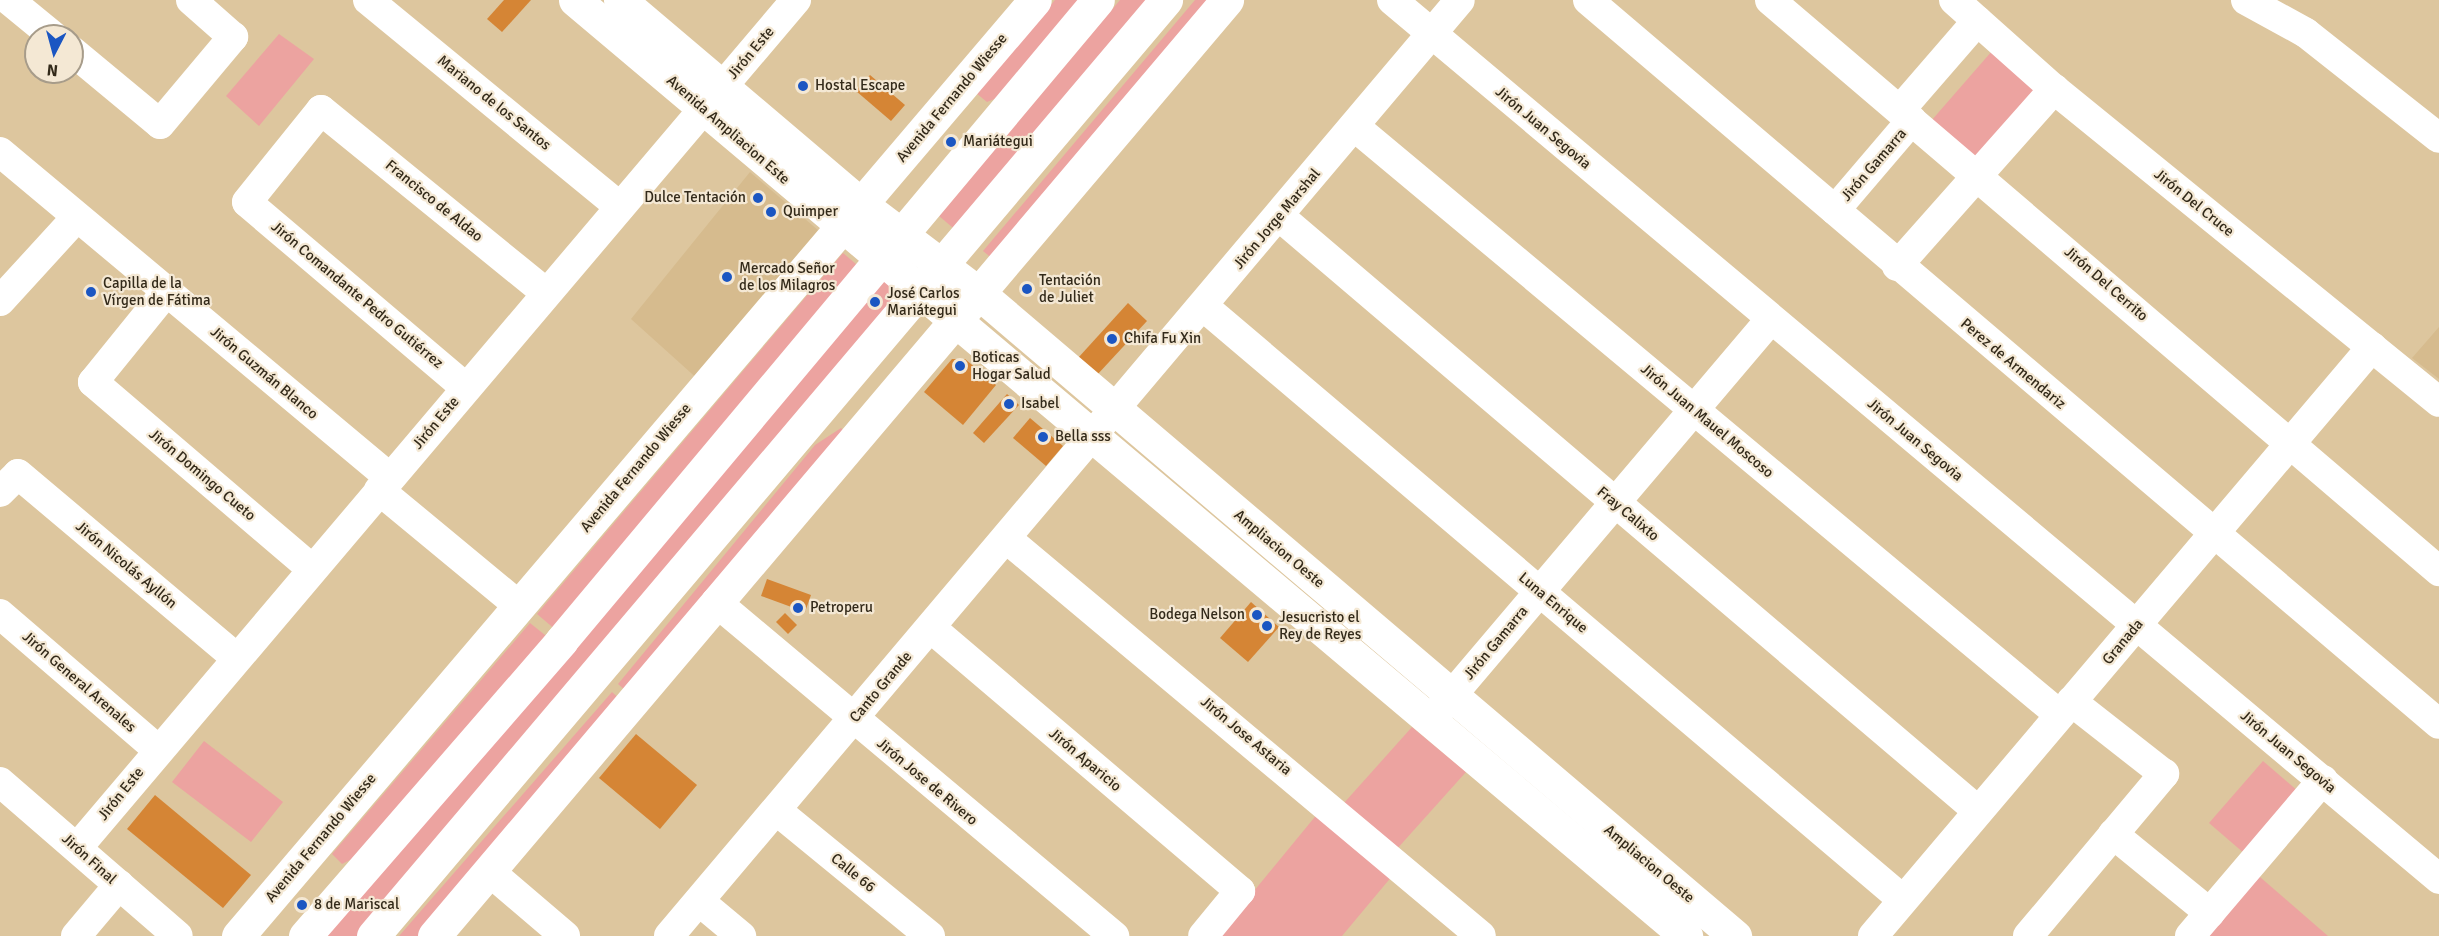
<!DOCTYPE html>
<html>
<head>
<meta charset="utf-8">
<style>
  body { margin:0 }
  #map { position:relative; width:2439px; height:936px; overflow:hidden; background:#ddc69e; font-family:Signika,sans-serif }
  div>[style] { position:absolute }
  .built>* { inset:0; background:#d6bb8e }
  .green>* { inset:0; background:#eca3a0 }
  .building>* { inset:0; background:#d58535 }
  .minor>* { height:30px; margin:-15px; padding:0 15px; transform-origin:15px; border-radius:15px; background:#fff }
  .major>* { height:33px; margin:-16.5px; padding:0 16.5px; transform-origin:16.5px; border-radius:16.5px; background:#fff }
  .dots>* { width:16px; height:16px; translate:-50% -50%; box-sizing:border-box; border:3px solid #f4e8d4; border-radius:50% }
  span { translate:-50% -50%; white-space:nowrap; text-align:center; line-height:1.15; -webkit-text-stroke:4.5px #f4e8d4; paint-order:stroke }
  .street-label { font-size:15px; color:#332a1a }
  .poi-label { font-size:15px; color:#332a1a }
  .left { translate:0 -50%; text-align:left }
  .right { translate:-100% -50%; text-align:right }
  .north { position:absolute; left:24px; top:24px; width:60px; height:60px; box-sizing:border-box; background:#f4e8d4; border:2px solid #a79c8a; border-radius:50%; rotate:186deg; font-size:16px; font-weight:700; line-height:24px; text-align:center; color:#332a1a }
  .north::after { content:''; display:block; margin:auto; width:21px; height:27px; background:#1b56c2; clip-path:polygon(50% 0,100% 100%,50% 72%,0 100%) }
</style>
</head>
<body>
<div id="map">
  <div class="built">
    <div style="clip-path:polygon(750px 172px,825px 236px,701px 382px,631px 319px)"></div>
    <div style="clip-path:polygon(2439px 327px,2439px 379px,2412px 358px)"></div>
  </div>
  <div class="green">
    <div style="clip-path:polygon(1055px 0,1088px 0,1009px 93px,987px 102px,976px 93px)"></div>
    <div style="clip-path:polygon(1120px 0,1165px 0,965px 238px,939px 216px)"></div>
    <div style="clip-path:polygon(1195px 0,1218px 0,999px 264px,983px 251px)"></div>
    <div style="clip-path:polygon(279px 34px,314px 59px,259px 126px,226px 96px)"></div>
    <div style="clip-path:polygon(1992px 51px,2037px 91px,1976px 160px,1931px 121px)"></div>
    <div style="clip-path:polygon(843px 253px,863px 270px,557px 631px,537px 614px)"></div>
    <div style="clip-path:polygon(888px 273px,916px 291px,361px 936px,323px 936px)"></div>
    <div style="clip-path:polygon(841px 428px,849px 435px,633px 697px,618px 684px,815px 445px)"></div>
    <div style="clip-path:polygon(530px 623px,550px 639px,366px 852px,342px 864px,332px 854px)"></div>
    <div style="clip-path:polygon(612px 692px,626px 705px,424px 936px,399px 936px)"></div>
    <div style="clip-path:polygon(1412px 727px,1466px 772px,1396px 850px,1344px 803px)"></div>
    <div style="clip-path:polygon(204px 741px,283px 802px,251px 842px,172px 782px)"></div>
    <div style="clip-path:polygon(2263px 761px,2299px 792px,2245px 854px,2209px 823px)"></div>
    <div style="clip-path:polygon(1323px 807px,1398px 869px,1342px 936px,1217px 936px)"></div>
    <div style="clip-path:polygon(2253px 871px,2328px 936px,2196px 936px)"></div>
  </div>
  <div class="building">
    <div style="clip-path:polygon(504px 0,531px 0,502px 32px,487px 19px)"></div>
    <div style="clip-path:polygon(870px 75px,905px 105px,891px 121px,856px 91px)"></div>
    <div style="clip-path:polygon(1128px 303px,1147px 321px,1097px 375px,1078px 358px)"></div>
    <div style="clip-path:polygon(952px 359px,965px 359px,996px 385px,963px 425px,924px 392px)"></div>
    <div style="clip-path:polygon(1007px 394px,1019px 405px,984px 443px,973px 433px)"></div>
    <div style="clip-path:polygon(1030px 418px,1063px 446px,1046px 466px,1013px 438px)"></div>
    <div style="clip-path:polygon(767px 579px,811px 595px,805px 612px,761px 596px)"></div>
    <div style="clip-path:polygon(1251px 602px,1279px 627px,1248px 662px,1220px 638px)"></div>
    <div style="clip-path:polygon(785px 613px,797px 625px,788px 634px,776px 622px)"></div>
    <div style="clip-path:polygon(636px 734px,697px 785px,660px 829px,599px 778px)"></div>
    <div style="clip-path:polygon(155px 795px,251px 875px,223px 908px,127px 829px)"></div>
  </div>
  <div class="minor">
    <div style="left:9px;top:0;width:57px;rotate:39.3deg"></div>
    <div style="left:368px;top:0;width:326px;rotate:39.4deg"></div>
    <div style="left:1392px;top:0;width:1367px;rotate:40.01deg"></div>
    <div style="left:1588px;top:0;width:1117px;rotate:40.39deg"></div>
    <div style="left:1770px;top:0;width:880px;rotate:40.48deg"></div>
    <div style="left:1954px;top:0;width:134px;rotate:41.7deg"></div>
    <div style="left:2054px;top:89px;width:496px;rotate:39.1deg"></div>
    <div style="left:2246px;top:0;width:68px;rotate:28.8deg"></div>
    <div style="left:2306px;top:33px;width:169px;rotate:38.3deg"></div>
    <div style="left:72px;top:51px;width:114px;rotate:39.7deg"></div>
    <div style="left:160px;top:124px;width:114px;rotate:-50deg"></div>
    <div style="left:233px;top:37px;width:56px;rotate:-138.6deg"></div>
    <div style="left:1900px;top:110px;width:118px;rotate:-49.1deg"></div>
    <div style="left:1354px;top:126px;width:919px;rotate:39.84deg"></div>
    <div style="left:0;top:152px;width:508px;rotate:39.89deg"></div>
    <div style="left:1835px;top:210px;width:118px;rotate:-49.5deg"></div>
    <div style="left:1279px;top:216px;width:918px;rotate:40.4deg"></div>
    <div style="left:1897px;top:266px;width:237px;rotate:-48.4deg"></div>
    <div style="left:166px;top:292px;width:116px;rotate:129deg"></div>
    <div style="left:93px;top:382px;width:287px;rotate:40.5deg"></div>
    <div style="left:0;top:301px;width:114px;rotate:-47.5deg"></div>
    <div style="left:1203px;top:306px;width:917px;rotate:40.31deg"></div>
    <div style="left:466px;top:388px;width:287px;rotate:-139.7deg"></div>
    <div style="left:247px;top:202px;width:118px;rotate:-51.2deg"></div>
    <div style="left:321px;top:110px;width:290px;rotate:39.1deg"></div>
    <div style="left:379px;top:490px;width:182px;rotate:39.6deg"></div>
    <div style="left:0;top:492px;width:25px;rotate:-45deg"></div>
    <div style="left:18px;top:474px;width:284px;rotate:40.1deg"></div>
    <div style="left:1007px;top:539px;width:618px;rotate:39.95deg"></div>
    <div style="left:716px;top:602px;width:520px;rotate:40deg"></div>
    <div style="left:0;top:614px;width:208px;rotate:40.7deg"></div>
    <div style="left:931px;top:628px;width:406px;rotate:40.4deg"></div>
    <div style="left:1240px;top:891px;width:58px;rotate:129.4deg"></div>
    <div style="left:1435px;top:715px;width:519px;rotate:-49.69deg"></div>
    <div style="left:0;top:782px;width:235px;rotate:40.9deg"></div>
    <div style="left:776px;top:810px;width:199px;rotate:39.3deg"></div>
    <div style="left:2113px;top:834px;width:125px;rotate:39.2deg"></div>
    <div style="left:77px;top:848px;width:1112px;rotate:-49.71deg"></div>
    <div style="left:489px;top:871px;width:100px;rotate:40.5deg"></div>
    <div style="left:699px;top:901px;width:55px;rotate:39.8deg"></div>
    <div style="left:76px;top:936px;width:67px;rotate:-49.9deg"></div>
    <div style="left:669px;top:936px;width:1225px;rotate:-49.8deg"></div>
    <div style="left:1873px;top:936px;width:772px;rotate:-49.73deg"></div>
    <div style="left:2028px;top:936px;width:212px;rotate:-50deg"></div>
    <div style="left:2164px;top:774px;width:118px;rotate:-141.9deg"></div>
    <div style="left:2190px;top:936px;width:205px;rotate:-49.6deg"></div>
  </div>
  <div class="major">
    <div style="left:575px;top:0;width:1453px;rotate:40.11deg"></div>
    <div style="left:620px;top:0;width:317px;rotate:40.3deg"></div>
    <div style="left:862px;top:205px;width:149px;rotate:37.1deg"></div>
    <div style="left:981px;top:295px;width:990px;rotate:40.37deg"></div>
    <div style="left:238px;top:936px;width:1229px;rotate:-49.59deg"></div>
    <div style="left:305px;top:936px;width:391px;rotate:-49deg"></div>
    <div style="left:561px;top:641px;width:836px;rotate:-50.05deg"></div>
    <div style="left:373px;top:936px;width:1227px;rotate:-49.73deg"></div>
    <div style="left:434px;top:936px;width:1227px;rotate:-49.73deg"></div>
  </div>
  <div class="dots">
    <div style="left:803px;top:86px;background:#1b56c2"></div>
    <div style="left:951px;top:142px;background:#1b56c2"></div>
    <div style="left:758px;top:198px;background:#1b56c2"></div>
    <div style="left:771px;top:212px;background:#1b56c2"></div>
    <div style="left:727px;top:277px;background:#1b56c2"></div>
    <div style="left:1027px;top:289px;background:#1b56c2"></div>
    <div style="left:91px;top:292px;background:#1b56c2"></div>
    <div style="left:875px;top:302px;background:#1b56c2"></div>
    <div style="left:1112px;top:339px;background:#1b56c2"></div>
    <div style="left:960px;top:366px;background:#1b56c2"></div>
    <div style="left:1009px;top:404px;background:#1b56c2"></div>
    <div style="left:1043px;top:437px;background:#1b56c2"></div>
    <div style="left:798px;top:608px;background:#1b56c2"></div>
    <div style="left:1257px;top:615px;background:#1b56c2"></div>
    <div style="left:1267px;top:626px;background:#1b56c2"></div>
    <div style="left:302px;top:905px;background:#1b56c2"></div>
  </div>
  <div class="street-label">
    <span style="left:751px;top:53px;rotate:-50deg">Jirón Este</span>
    <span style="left:952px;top:98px;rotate:-50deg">Avenida Fernando Wiesse</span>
    <span style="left:494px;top:103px;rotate:39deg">Mariano de los Santos</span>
    <span style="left:1543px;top:128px;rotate:40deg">Jirón Juan Segovia</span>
    <span style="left:728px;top:130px;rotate:41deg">Avenida Ampliacion Este</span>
    <span style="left:1874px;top:165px;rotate:-49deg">Jirón Gamarra</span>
    <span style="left:434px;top:201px;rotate:39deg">Francisco de Aldao</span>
    <span style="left:2194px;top:203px;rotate:39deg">Jirón Del Cruce</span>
    <span style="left:1277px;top:219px;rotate:-50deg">Jirón Jorge Marshal</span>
    <span style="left:2106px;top:284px;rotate:41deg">Jirón Del Cerrito</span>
    <span style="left:357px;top:295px;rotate:40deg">Jirón Comandante Pedro Gutiérrez</span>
    <span style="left:2013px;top:364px;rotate:40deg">Perez de Armendariz</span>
    <span style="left:264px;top:373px;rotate:40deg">Jirón Guzmán Blanco</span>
    <span style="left:1707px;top:421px;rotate:40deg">Jirón Juan Mauel Moscoso</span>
    <span style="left:436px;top:423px;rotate:-50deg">Jirón Este</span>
    <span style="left:1915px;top:440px;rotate:40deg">Jirón Juan Segovia</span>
    <span style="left:636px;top:468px;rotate:-50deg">Avenida Fernando Wiesse</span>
    <span style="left:202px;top:475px;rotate:40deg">Jirón Domingo Cueto</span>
    <span style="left:1628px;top:514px;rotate:40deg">Fray Calixto</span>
    <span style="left:1279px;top:549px;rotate:40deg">Ampliacion Oeste</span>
    <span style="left:126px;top:565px;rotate:40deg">Jirón Nicolás Ayllón</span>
    <span style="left:1553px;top:603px;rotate:40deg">Luna Enrique</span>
    <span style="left:2123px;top:642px;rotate:-50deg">Granada</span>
    <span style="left:1496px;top:643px;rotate:-50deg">Jirón Gamarra</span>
    <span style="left:79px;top:682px;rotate:41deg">Jirón General Arenales</span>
    <span style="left:881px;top:687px;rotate:-50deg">Canto Grande</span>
    <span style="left:1246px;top:736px;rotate:40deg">Jirón Jose Astaria</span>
    <span style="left:2288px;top:752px;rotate:40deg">Jirón Juan Segovia</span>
    <span style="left:1085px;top:760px;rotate:40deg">Jirón Aparicio</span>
    <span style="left:927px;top:782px;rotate:40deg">Jirón Jose de Rivero</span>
    <span style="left:121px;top:794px;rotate:-51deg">Jirón Este</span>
    <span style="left:321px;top:838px;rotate:-50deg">Avenida Fernando Wiesse</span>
    <span style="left:89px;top:859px;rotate:42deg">Jirón Final</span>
    <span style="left:1649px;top:864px;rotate:40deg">Ampliacion Oeste</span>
    <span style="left:853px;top:873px;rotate:39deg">Calle 66</span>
  </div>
  <div class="poi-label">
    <span class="left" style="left:815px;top:86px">Hostal Escape</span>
    <span class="left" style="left:963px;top:142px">Mariátegui</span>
    <span class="right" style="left:746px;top:198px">Dulce Tentación</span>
    <span class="left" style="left:783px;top:212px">Quimper</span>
    <span class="left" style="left:739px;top:277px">Mercado Señor<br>de los Milagros</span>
    <span class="left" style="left:1039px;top:289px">Tentación<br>de Juliet</span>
    <span class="left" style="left:103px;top:292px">Capilla de la<br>Vírgen de Fátima</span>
    <span class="left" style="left:887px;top:302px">José Carlos<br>Mariátegui</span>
    <span class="left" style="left:1124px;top:339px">Chifa Fu Xin</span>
    <span class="left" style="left:972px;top:366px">Boticas<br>Hogar Salud</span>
    <span class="left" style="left:1021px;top:404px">Isabel</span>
    <span class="left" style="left:1055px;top:437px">Bella sss</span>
    <span class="left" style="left:810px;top:608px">Petroperu</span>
    <span class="right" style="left:1245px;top:615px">Bodega Nelson</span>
    <span class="left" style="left:1279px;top:626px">Jesucristo el<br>Rey de Reyes</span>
    <span class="left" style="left:314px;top:905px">8 de Mariscal</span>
  </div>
  <div class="north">N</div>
</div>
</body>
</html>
